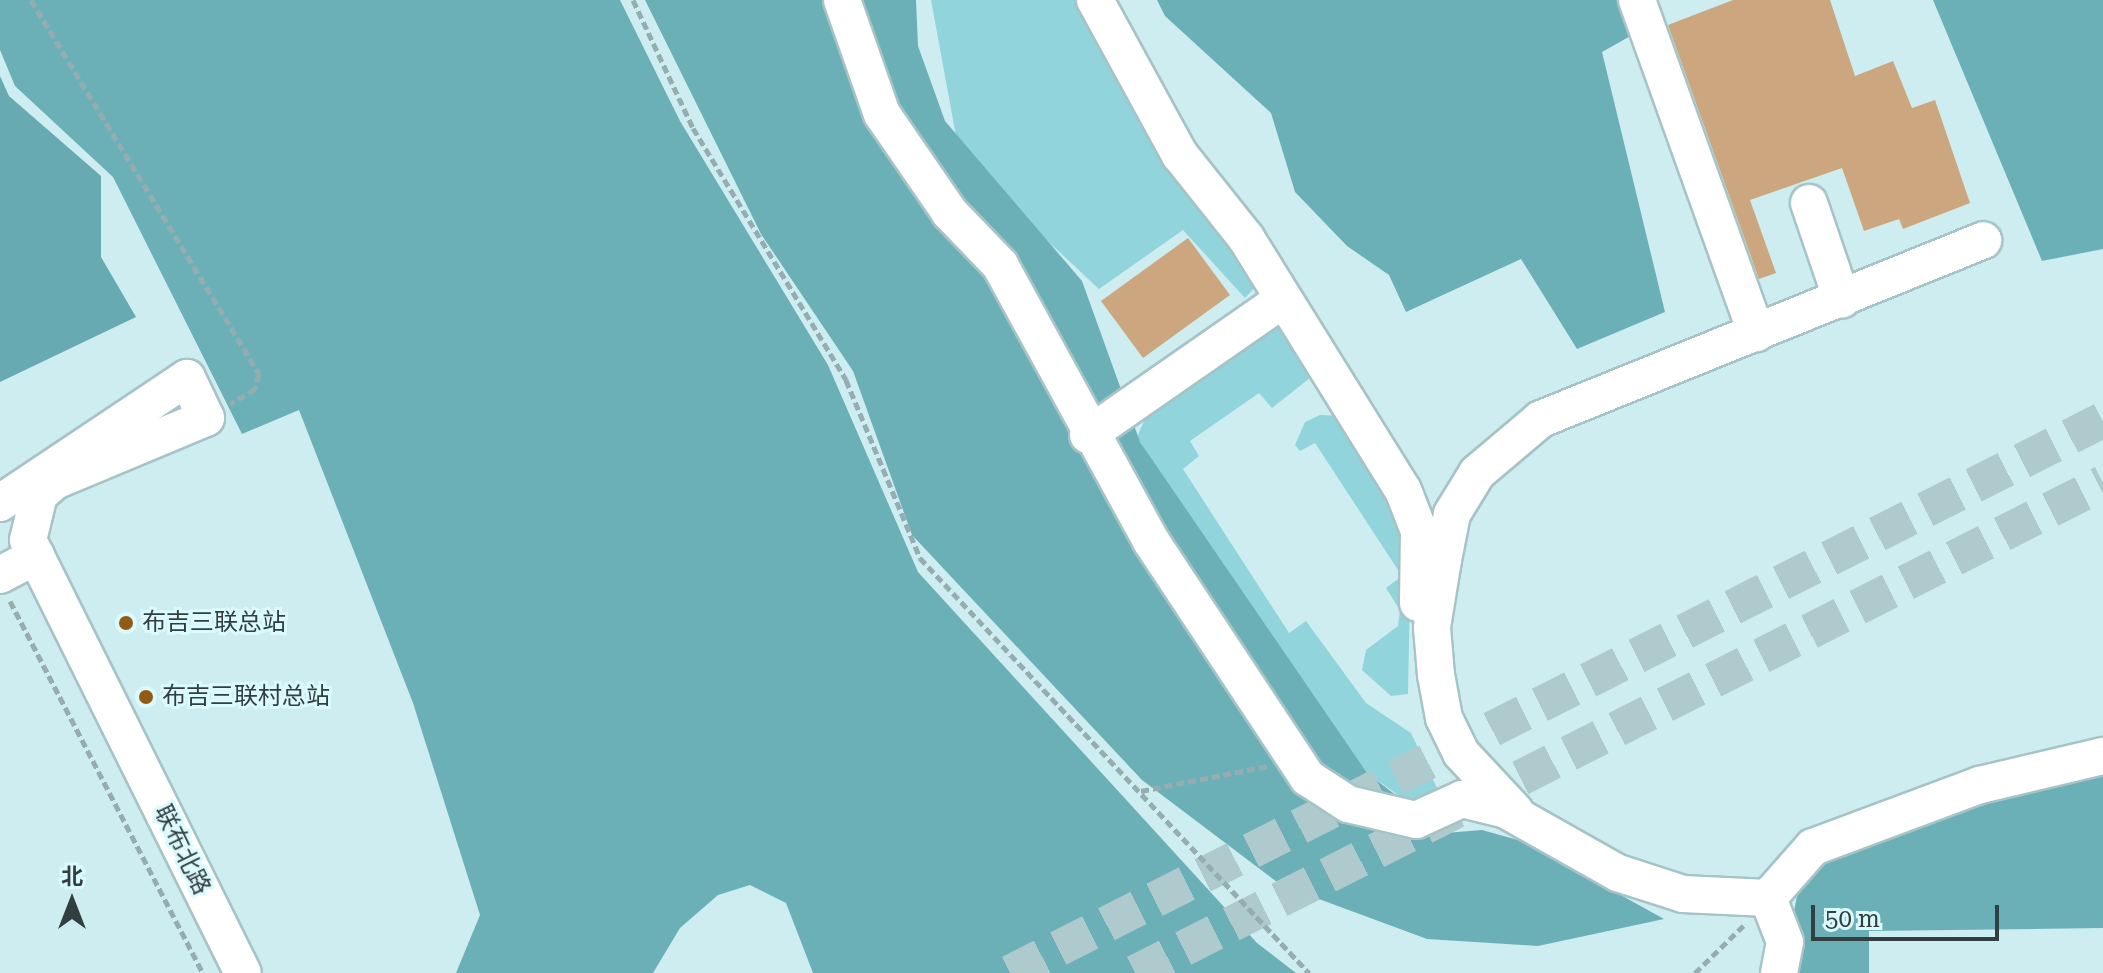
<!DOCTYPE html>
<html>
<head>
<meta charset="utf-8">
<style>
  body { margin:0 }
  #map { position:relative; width:2103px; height:973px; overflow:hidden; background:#ceedf0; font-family:"Roboto Serif","Noto Sans SC",serif }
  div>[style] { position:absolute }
  .green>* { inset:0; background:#91d4dc }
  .forest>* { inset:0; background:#6cb0b7 }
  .water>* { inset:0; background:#67aab2 }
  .building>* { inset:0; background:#cca67f }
  .minor-tunnel>* { height:36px; margin-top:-18px; transform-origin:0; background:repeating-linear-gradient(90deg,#afcacd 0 36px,transparent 0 54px) }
  .path>* { height:5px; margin-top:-2.5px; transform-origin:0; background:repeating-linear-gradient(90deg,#95adb0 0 8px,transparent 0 12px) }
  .roads { filter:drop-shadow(2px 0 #a6c3c6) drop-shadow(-2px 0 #a6c3c6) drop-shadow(0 2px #a6c3c6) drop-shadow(0 -2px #a6c3c6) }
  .minor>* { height:36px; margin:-18px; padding:0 18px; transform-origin:18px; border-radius:18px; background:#fff }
  .dots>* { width:22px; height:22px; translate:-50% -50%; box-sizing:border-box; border:4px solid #dbfafd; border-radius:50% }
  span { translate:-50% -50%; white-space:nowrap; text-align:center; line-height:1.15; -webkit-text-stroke:6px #dbfafd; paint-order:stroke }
  .poi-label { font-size:24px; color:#323e40 }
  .left { translate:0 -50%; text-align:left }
  .street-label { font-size:24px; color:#323e40 }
  .north { position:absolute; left:32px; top:861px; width:80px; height:80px; -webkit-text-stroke:6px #dbfafd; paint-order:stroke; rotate:0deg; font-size:22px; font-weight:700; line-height:32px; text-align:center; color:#323e40 }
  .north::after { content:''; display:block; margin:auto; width:28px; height:36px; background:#323e40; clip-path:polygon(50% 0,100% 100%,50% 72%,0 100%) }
  .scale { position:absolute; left:1811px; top:905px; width:188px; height:36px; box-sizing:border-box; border:4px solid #323e40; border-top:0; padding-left:10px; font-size:24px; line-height:28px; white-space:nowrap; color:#323e40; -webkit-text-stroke:6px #dbfafd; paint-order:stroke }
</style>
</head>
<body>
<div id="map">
  <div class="green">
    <div style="clip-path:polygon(931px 0,1089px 0,1262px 280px,1245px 298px,1183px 230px,1099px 289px,1021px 216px,956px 136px)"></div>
    <div style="clip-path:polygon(1281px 325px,1315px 374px,1272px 408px,1259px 393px,1190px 441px,1199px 456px,1183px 469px,1289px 633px,1306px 621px,1366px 703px,1411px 733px,1454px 824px,1451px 833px,1367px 773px,1190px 524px,1137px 437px,1148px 412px)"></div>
    <div style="clip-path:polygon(1320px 415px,1342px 416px,1411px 538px,1408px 694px,1391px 696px,1362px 670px,1366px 650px,1398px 626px,1400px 610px,1386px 588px,1402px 576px,1315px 443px,1300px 451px,1295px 445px,1305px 422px)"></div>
  </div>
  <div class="forest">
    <div style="clip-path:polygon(0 0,620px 0,680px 121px,828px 365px,918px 572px,1257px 943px,1296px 973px,813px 973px,786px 903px,750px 885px,718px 895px,680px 928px,653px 973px,456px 973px,480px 915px,413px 703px,299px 410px,242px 434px,113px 177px,15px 86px,0 50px)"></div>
    <div style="clip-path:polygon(645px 0,916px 0,918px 46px,945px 121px,1082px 281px,1140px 442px,1367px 773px,1445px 833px,1482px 830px,1525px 842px,1664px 919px,1538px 946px,1427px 939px,1281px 885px,1142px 780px,912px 535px,853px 371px,761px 234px)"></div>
    <div style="clip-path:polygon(1157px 0,1617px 0,1634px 34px,1602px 52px,1665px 312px,1577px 349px,1521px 259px,1406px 312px,1389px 275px,1347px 246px,1295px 192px,1271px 113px,1165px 16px)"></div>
    <div style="clip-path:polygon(1933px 0,2103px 0,2103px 249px,2042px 261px)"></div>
    <div style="clip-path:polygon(2103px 771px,2103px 928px,1869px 931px,1869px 973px,1782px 973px,1797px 896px,1815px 867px,1916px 817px)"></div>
  </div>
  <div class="water">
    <div style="clip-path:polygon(0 76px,9px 96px,101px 176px,101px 257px,136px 317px,0 382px)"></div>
  </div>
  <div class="building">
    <div style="clip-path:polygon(1733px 0,1830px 0,1855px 76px,1893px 61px,1912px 108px,1935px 100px,1970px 203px,1903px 229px,1899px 219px,1864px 231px,1842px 168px,1750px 200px,1776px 273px,1759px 279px,1668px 25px)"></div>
    <div style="clip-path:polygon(1188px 238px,1230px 295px,1143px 358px,1101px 301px)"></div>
  </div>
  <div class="minor-tunnel">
    <div style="left:1010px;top:973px;width:1225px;rotate:-26.84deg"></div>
    <div style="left:1135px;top:973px;width:1085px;rotate:-26.85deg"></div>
  </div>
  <div class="path">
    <div style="left:31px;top:0;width:438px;rotate:58.6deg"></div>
    <div style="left:259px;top:374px;width:16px;rotate:105deg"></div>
    <div style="left:255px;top:389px;width:29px;rotate:149deg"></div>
    <div style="left:633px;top:0;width:141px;rotate:64.9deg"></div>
    <div style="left:693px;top:128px;width:295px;rotate:58.7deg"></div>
    <div style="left:846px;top:380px;width:193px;rotate:67.4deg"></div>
    <div style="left:920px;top:558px;width:569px;rotate:46.85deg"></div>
    <div style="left:10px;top:601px;width:419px;rotate:62.6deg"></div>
    <div style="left:1141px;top:791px;width:129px;rotate:-11.1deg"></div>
    <div style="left:1695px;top:973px;width:69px;rotate:-44.4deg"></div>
  </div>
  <div class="roads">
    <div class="minor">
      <div style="left:842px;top:0;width:121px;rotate:70.7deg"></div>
      <div style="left:882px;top:114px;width:120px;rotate:55.5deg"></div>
      <div style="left:950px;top:213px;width:72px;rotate:46.1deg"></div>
      <div style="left:1000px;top:265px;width:315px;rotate:61.3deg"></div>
      <div style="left:1151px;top:541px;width:284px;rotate:56.5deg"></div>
      <div style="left:1308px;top:778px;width:48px;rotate:33deg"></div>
      <div style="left:1348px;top:804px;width:70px;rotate:13.2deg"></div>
      <div style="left:1416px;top:820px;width:51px;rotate:-24.5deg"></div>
      <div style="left:1462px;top:799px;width:45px;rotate:14deg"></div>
      <div style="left:1506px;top:810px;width:129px;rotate:29.4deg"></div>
      <div style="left:1618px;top:873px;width:68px;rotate:17.9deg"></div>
      <div style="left:1683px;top:894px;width:85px;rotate:2.7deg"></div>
      <div style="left:1768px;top:898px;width:68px;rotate:-48.6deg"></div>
      <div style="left:1813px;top:847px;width:178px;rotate:-20.4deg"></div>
      <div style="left:1980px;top:785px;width:126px;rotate:-13.3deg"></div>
      <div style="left:1095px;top:0;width:177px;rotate:61.3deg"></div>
      <div style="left:1180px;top:155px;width:106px;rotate:51.5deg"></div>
      <div style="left:1246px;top:238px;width:297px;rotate:58.1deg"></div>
      <div style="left:1403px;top:490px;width:44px;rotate:68.7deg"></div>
      <div style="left:1419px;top:531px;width:72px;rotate:90.8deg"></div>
      <div style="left:1637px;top:0;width:354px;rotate:70.3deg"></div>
      <div style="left:1809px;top:203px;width:102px;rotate:71.2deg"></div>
      <div style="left:1088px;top:435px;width:235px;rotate:-34.8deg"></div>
      <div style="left:0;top:503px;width:225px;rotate:-33.8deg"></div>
      <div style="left:187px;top:378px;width:44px;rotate:64.6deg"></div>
      <div style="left:206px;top:418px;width:164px;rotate:157.4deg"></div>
      <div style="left:55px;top:481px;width:21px;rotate:139deg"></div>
      <div style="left:39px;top:495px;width:46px;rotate:103.7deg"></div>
      <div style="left:28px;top:540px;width:483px;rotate:63.6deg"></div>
      <div style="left:0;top:575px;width:41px;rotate:-27.8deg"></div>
      <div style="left:1515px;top:811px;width:79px;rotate:-133deg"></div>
      <div style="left:1461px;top:753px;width:39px;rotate:-116deg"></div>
      <div style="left:1444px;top:718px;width:44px;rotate:-100.5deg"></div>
      <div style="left:1436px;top:675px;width:48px;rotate:-94.8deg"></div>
      <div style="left:1432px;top:627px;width:68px;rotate:-80.7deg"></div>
      <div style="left:1443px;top:560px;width:47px;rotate:-78.9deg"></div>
      <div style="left:1452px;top:514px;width:48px;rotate:-58.6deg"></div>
      <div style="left:1477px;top:473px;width:84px;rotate:-40.2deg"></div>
      <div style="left:1541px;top:419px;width:477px;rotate:-22deg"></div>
      <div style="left:1768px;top:898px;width:47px;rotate:68.9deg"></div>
      <div style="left:1785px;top:942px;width:32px;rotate:101deg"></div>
    </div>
  </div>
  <div class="dots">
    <div style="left:126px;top:623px;background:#925b13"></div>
    <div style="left:146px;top:697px;background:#925b13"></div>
  </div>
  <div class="poi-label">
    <span class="left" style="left:142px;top:623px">布吉三联总站</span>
    <span class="left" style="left:162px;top:697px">布吉三联村总站</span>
  </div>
  <div class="street-label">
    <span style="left:182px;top:850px;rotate:64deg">联布北路</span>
  </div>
  <div class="north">北</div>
  <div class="scale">50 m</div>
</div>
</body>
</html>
